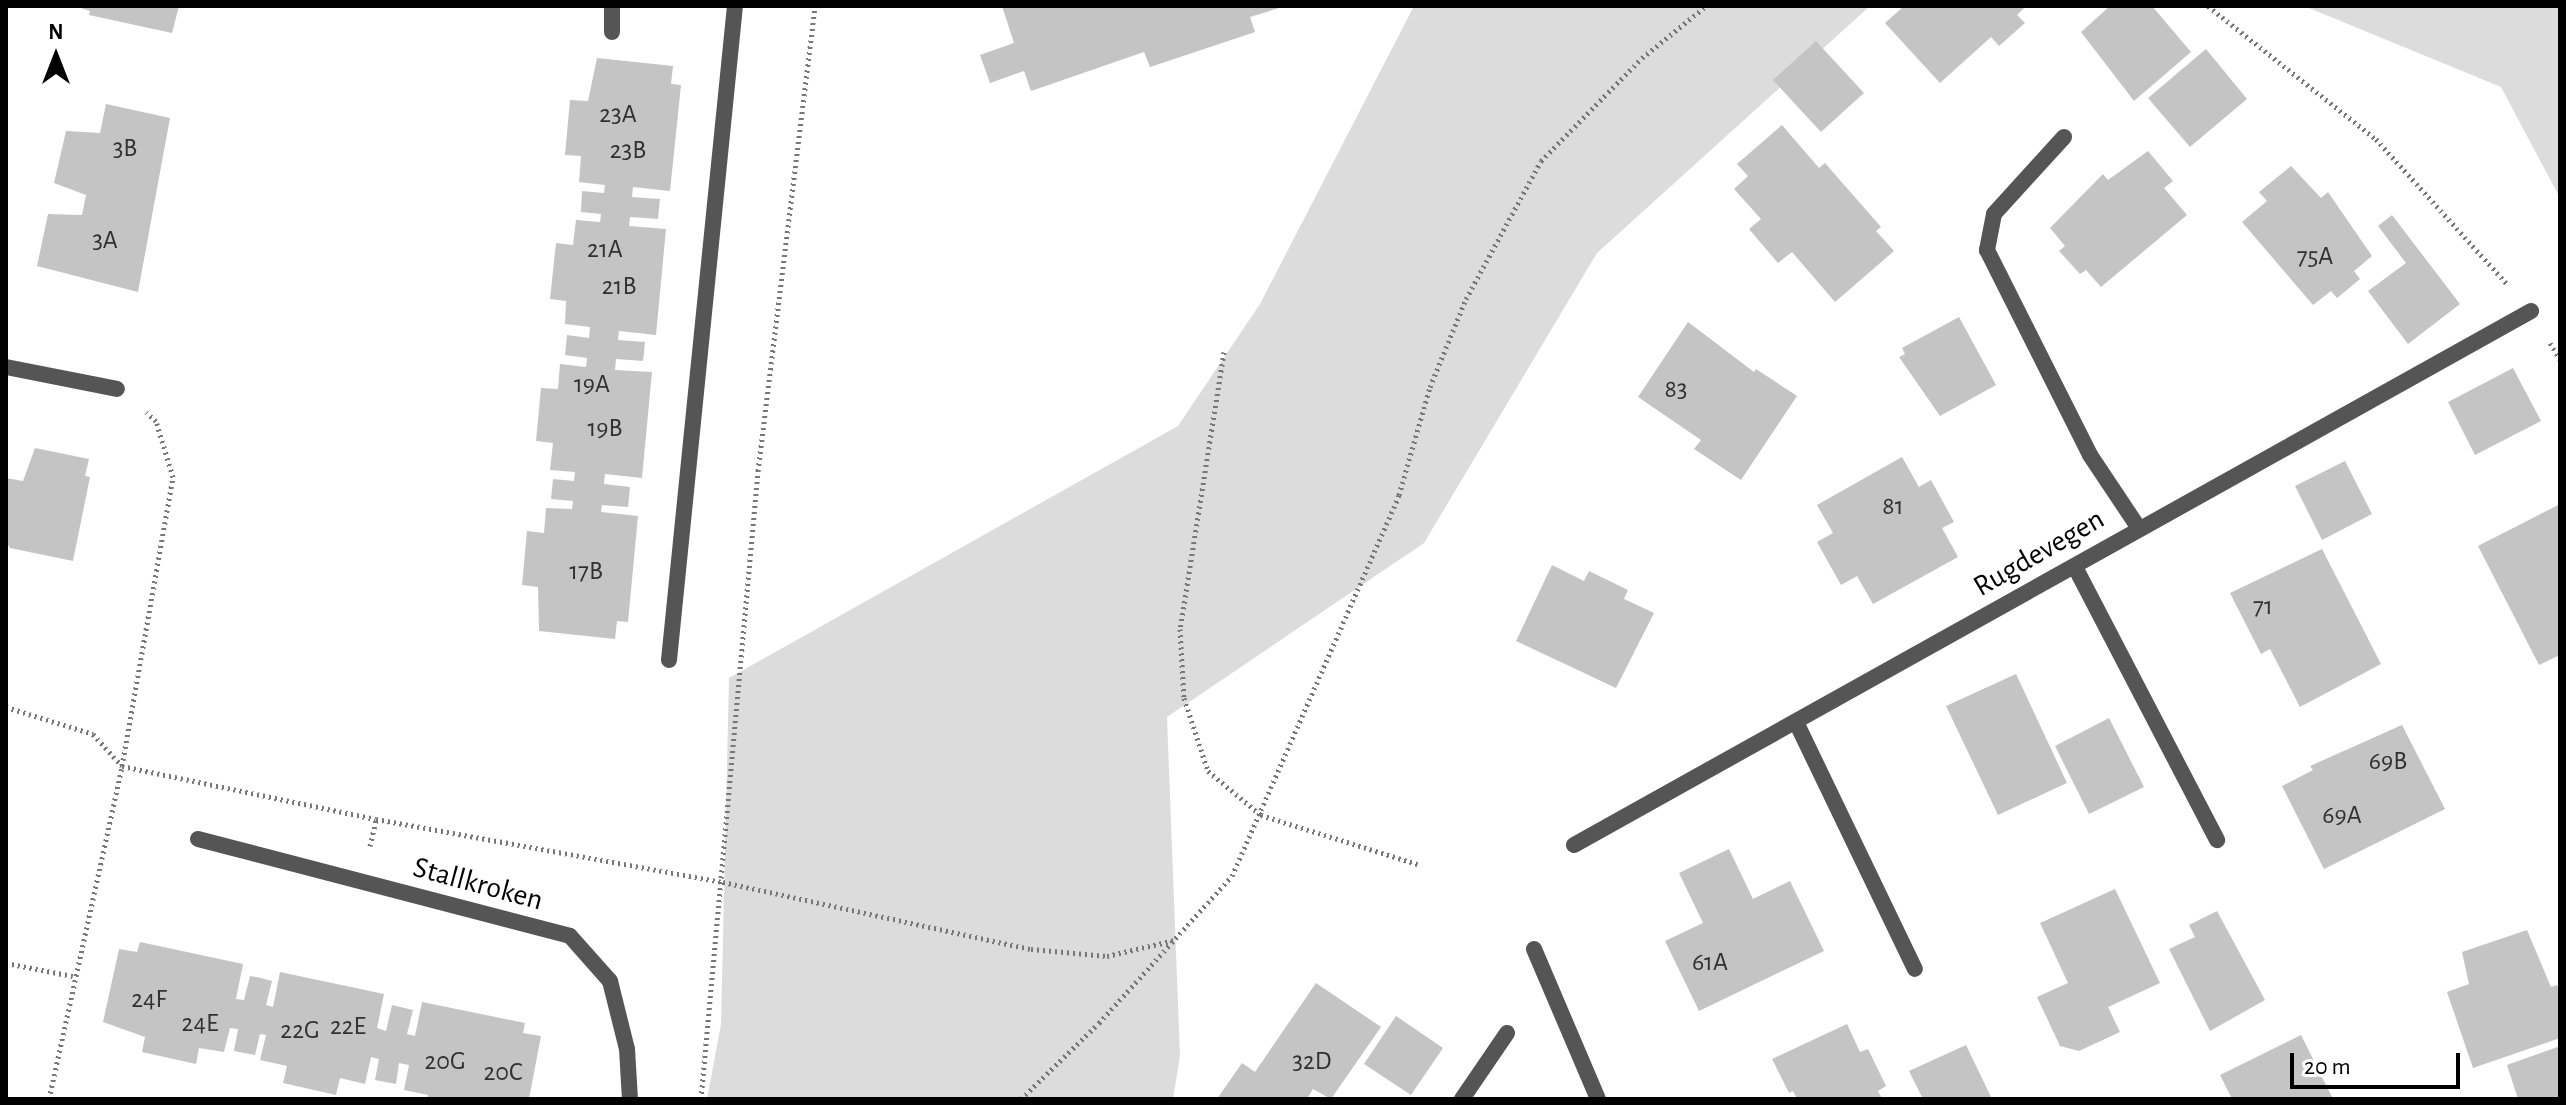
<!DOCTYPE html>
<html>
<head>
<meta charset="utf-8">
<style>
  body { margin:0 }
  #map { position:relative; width:2566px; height:1105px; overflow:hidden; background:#fff; font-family:"Alegreya Sans",sans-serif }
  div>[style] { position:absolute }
  .green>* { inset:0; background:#dcdcdc }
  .building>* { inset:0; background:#c4c4c4 }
  .path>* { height:5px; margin-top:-2.5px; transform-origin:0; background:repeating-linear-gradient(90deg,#777 0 2px,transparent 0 6px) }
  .lane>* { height:16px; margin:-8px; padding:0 8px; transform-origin:8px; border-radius:8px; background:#555 }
  .street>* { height:16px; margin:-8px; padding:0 8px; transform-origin:8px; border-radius:8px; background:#555 }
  span { translate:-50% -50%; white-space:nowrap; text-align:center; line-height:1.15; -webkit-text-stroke:8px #fff; paint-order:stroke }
  .number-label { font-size:26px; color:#313131 }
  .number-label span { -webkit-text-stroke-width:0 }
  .street-label { font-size:30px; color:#000 }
  .frame { position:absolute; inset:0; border:8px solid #000; pointer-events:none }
  .north { position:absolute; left:16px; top:16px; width:80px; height:80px; -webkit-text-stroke:6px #fff; paint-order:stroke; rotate:0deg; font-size:22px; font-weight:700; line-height:32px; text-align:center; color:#000 }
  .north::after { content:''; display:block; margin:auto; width:28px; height:36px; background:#000; clip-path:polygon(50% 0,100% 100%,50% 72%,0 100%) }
  .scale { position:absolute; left:2290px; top:1053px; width:170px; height:36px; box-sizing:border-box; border:4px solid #000; border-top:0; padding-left:10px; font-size:24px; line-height:28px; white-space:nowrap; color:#000; -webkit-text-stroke:6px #fff; paint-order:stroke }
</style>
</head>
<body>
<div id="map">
  <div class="green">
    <div style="clip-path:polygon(1414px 6px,1870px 6px,1597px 253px,1424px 543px,1167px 717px,1180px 1056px,1173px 1099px,707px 1099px,721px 1024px,729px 678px,1178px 426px,1260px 304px)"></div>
    <div style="clip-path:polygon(2304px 6px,2560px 6px,2560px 198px,2501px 87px)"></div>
  </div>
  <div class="building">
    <div style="clip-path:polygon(74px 6px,179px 6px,172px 33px,89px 15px,90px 11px)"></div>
    <div style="clip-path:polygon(1002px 6px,1282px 6px,1282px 7px,1250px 17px,1255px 32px,1150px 67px,1144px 52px,1031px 91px,1024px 71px,990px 83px,980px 55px,1014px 43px)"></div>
    <div style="clip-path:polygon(1904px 6px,2026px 6px,2017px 15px,2025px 23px,1999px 46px,1991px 37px,1940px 83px,1885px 23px)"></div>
    <div style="clip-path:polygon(2110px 6px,2152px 6px,2191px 52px,2134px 101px,2081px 32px)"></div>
    <div style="clip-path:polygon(1816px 41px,1864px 93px,1821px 132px,1773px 80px)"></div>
    <div style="clip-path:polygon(2206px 49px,2247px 99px,2190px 147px,2148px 98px)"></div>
    <div style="clip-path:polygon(597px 58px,673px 66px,671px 84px,681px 85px,670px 191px,633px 187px,632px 197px,660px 199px,658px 219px,630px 217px,629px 226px,666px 229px,656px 335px,619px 331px,618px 340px,645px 342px,644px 353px,643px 361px,616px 359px,615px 370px,652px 372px,642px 478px,605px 474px,604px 484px,630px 487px,628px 507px,602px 505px,601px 512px,638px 516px,628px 622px,617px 621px,615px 639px,539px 631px,538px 587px,522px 585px,527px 531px,544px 533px,546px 508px,572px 509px,573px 501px,551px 499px,553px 479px,574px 481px,575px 472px,550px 470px,553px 443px,536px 441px,541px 388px,558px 389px,560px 364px,586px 367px,587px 358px,565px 355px,567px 335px,589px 338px,590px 327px,565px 324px,566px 301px,550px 299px,556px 243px,573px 245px,576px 220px,600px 222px,601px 214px,581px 212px,582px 191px,604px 193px,605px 185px,579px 182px,581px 156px,565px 155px,570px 100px,588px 101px)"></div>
    <div style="clip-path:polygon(106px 104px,170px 118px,138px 292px,37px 266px,48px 214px,82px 215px,86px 195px,54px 183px,66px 131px,100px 133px)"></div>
    <div style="clip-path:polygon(1782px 125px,1819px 168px,1825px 163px,1881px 227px,1876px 231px,1894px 251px,1835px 302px,1792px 252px,1778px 263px,1749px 229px,1761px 219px,1734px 189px,1748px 176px,1737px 164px)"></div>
    <div style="clip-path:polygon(2148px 151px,2173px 181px,2164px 188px,2187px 215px,2101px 287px,2086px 270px,2080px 274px,2059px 251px,2065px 246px,2050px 228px,2103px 174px,2108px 180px)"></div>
    <div style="clip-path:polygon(2291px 166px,2321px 198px,2328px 192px,2372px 256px,2354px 271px,2360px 279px,2337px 298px,2331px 291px,2313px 305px,2242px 222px,2267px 201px,2259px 192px)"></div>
    <div style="clip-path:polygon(2392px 215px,2460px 304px,2408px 344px,2368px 291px,2406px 263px,2378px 226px)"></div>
    <div style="clip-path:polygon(1959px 317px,1996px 385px,1940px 416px,1899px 357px,1905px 354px,1902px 348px)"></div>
    <div style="clip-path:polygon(1688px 322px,1754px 372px,1756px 369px,1797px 396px,1741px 480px,1694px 449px,1701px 440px,1638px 397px)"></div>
    <div style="clip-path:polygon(2513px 368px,2541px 421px,2475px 455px,2448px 402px)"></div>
    <div style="clip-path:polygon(35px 448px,89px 459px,85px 476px,90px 477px,73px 561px,10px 548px,6px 542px,6px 478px,23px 481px)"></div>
    <div style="clip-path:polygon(1902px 457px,1919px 487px,1931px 480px,1954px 522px,1942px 528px,1958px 557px,1873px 604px,1857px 576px,1841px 585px,1817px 542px,1833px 533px,1817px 505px)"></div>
    <div style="clip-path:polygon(2345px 461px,2372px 514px,2322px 540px,2295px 486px)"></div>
    <div style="clip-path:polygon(2560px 504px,2560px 655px,2539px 665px,2478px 546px)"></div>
    <div style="clip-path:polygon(2322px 549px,2381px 664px,2300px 707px,2270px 649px,2261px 654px,2230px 593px)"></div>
    <div style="clip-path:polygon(1552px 565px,1584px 581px,1589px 571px,1628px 590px,1624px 599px,1654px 613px,1616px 688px,1516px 641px)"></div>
    <div style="clip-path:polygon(2016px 674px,2067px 783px,1998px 815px,1946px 706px)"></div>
    <div style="clip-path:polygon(2109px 718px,2144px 787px,2089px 814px,2055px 746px)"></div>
    <div style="clip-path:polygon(2402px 725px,2445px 809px,2324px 869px,2282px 786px,2313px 770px,2310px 766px)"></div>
    <div style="clip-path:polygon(1729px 849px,1753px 899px,1790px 881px,1824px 951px,1699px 1011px,1665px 941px,1703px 923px,1679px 873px)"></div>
    <div style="clip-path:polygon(2115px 889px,2160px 983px,2108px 1007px,2120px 1032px,2079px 1051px,2060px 1046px,2037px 997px,2068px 983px,2040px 923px)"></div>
    <div style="clip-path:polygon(2217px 911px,2265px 1000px,2210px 1031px,2169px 949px,2195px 937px,2189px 925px)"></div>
    <div style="clip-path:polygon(2527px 930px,2551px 987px,2557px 985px,2560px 995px,2560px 1038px,2473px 1068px,2447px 992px,2469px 984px,2462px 952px)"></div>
    <div style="clip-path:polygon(140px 942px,243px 964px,236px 999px,244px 1000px,250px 976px,261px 978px,272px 981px,266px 1005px,273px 1007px,280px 972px,384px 994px,377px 1028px,386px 1031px,392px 1005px,413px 1010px,407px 1034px,415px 1036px,422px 1002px,525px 1023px,523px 1033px,541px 1036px,529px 1099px,427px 1099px,428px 1095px,404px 1090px,409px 1065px,399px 1063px,396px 1084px,375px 1080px,379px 1059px,371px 1057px,365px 1084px,340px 1078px,336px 1095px,283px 1083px,287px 1066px,260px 1060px,266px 1035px,260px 1034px,255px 1055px,234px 1051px,238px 1029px,230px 1028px,224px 1052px,199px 1048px,196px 1064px,142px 1052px,145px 1037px,103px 1022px,119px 949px,137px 952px)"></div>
    <div style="clip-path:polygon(1316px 983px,1381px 1027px,1331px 1099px,1313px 1089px,1307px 1099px,1217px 1099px,1242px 1063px,1255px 1072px)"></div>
    <div style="clip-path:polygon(1396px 1016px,1443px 1048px,1411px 1095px,1364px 1064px)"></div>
    <div style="clip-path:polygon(1847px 1024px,1860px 1052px,1868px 1049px,1886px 1086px,1878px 1091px,1882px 1099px,1797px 1099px,1793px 1091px,1789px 1093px,1772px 1059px)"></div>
    <div style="clip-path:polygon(2301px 1035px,2333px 1099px,2232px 1099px,2220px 1075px)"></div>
    <div style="clip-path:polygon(1966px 1045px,1992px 1099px,1923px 1099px,1909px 1071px)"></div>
    <div style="clip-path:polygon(2560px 1046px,2560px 1099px,2518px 1099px,2507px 1065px)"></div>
  </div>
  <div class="path">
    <div style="left:2208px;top:6px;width:214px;rotate:38.4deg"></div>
    <div style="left:2376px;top:139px;width:195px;rotate:47.9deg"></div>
    <div style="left:2550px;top:343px;width:19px;rotate:58deg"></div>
    <div style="left:1224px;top:352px;width:280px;rotate:99deg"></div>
    <div style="left:1180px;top:629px;width:69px;rotate:86.7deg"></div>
    <div style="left:1184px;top:698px;width:77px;rotate:71.8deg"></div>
    <div style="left:1208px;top:771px;width:69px;rotate:39.7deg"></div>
    <div style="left:1261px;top:815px;width:164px;rotate:17.4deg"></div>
    <div style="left:6px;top:707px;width:91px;rotate:17.2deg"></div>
    <div style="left:93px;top:734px;width:43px;rotate:47.8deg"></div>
    <div style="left:122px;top:766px;width:259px;rotate:11.8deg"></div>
    <div style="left:376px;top:819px;width:353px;rotate:10.3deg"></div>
    <div style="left:723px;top:882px;width:315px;rotate:12.3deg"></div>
    <div style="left:1031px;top:949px;width:76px;rotate:5.3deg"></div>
    <div style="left:1107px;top:956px;width:70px;rotate:-13.2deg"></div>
    <div style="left:370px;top:846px;width:28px;rotate:-77deg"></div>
    <div style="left:6px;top:963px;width:68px;rotate:11deg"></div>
    <div style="left:49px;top:1099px;width:341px;rotate:-77.6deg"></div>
    <div style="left:122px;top:766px;width:293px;rotate:-80deg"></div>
    <div style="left:173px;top:477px;width:59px;rotate:-106.9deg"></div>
    <div style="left:156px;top:421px;width:13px;rotate:-138deg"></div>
    <div style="left:701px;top:1099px;width:631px;rotate:-84.81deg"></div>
    <div style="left:758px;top:471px;width:468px;rotate:-83deg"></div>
    <div style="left:1021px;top:1099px;width:109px;rotate:-44.3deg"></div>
    <div style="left:1099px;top:1023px;width:198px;rotate:-47.9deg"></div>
    <div style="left:1232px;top:876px;width:416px;rotate:-66.3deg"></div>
    <div style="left:1399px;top:495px;width:112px;rotate:-74deg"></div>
    <div style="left:1430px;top:387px;width:95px;rotate:-67.8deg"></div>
    <div style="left:1466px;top:299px;width:157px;rotate:-61.5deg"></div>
    <div style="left:1541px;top:161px;width:144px;rotate:-45.6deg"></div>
    <div style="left:1642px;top:58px;width:82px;rotate:-39.1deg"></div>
  </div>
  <div class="lane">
    <div style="left:612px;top:32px;width:26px;rotate:-90deg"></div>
    <div style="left:2064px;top:137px;width:104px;rotate:132.3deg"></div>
    <div style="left:1994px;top:214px;width:37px;rotate:101deg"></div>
    <div style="left:1987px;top:250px;width:229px;rotate:63.3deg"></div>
    <div style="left:2090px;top:455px;width:87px;rotate:56.3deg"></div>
    <div style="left:6px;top:367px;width:113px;rotate:11.2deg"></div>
    <div style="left:2075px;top:567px;width:308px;rotate:62.5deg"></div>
    <div style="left:669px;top:660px;width:657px;rotate:-84.24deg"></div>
    <div style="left:1796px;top:722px;width:274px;rotate:64.3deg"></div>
    <div style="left:1574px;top:845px;width:1096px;rotate:-29.16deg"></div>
    <div style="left:1462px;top:1099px;width:80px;rotate:-55.7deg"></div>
  </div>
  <div class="street">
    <div style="left:198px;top:839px;width:384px;rotate:14.6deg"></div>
    <div style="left:570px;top:936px;width:60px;rotate:48.4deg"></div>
    <div style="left:610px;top:981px;width:70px;rotate:76deg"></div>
    <div style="left:627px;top:1049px;width:50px;rotate:86.6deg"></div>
    <div style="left:1534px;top:949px;width:163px;rotate:66.9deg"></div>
  </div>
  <div class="number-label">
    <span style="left:618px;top:115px">23A</span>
    <span style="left:125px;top:149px">3B</span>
    <span style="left:628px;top:151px">23B</span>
    <span style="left:105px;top:241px">3A</span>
    <span style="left:605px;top:250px">21A</span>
    <span style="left:2315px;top:257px">75A</span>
    <span style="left:619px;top:287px">21B</span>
    <span style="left:592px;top:385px">19A</span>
    <span style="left:1676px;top:390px">83</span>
    <span style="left:605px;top:429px">19B</span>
    <span style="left:1893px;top:507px">81</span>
    <span style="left:586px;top:572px">17B</span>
    <span style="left:2263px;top:607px">71</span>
    <span style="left:2388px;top:762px">69B</span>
    <span style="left:2342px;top:816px">69A</span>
    <span style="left:1710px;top:963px">61A</span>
    <span style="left:149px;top:1000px">24F</span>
    <span style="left:200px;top:1024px">24E</span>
    <span style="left:348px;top:1027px">22E</span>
    <span style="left:300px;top:1031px">22G</span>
    <span style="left:445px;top:1062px">20G</span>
    <span style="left:1312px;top:1062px">32D</span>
    <span style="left:503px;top:1073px">20C</span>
  </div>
  <div class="street-label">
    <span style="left:2039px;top:553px;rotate:-30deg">Rugdevegen</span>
    <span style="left:478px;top:884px;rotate:15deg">Stallkroken</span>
  </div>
  <div class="frame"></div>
  <div class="north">N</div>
  <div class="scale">20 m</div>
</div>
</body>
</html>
